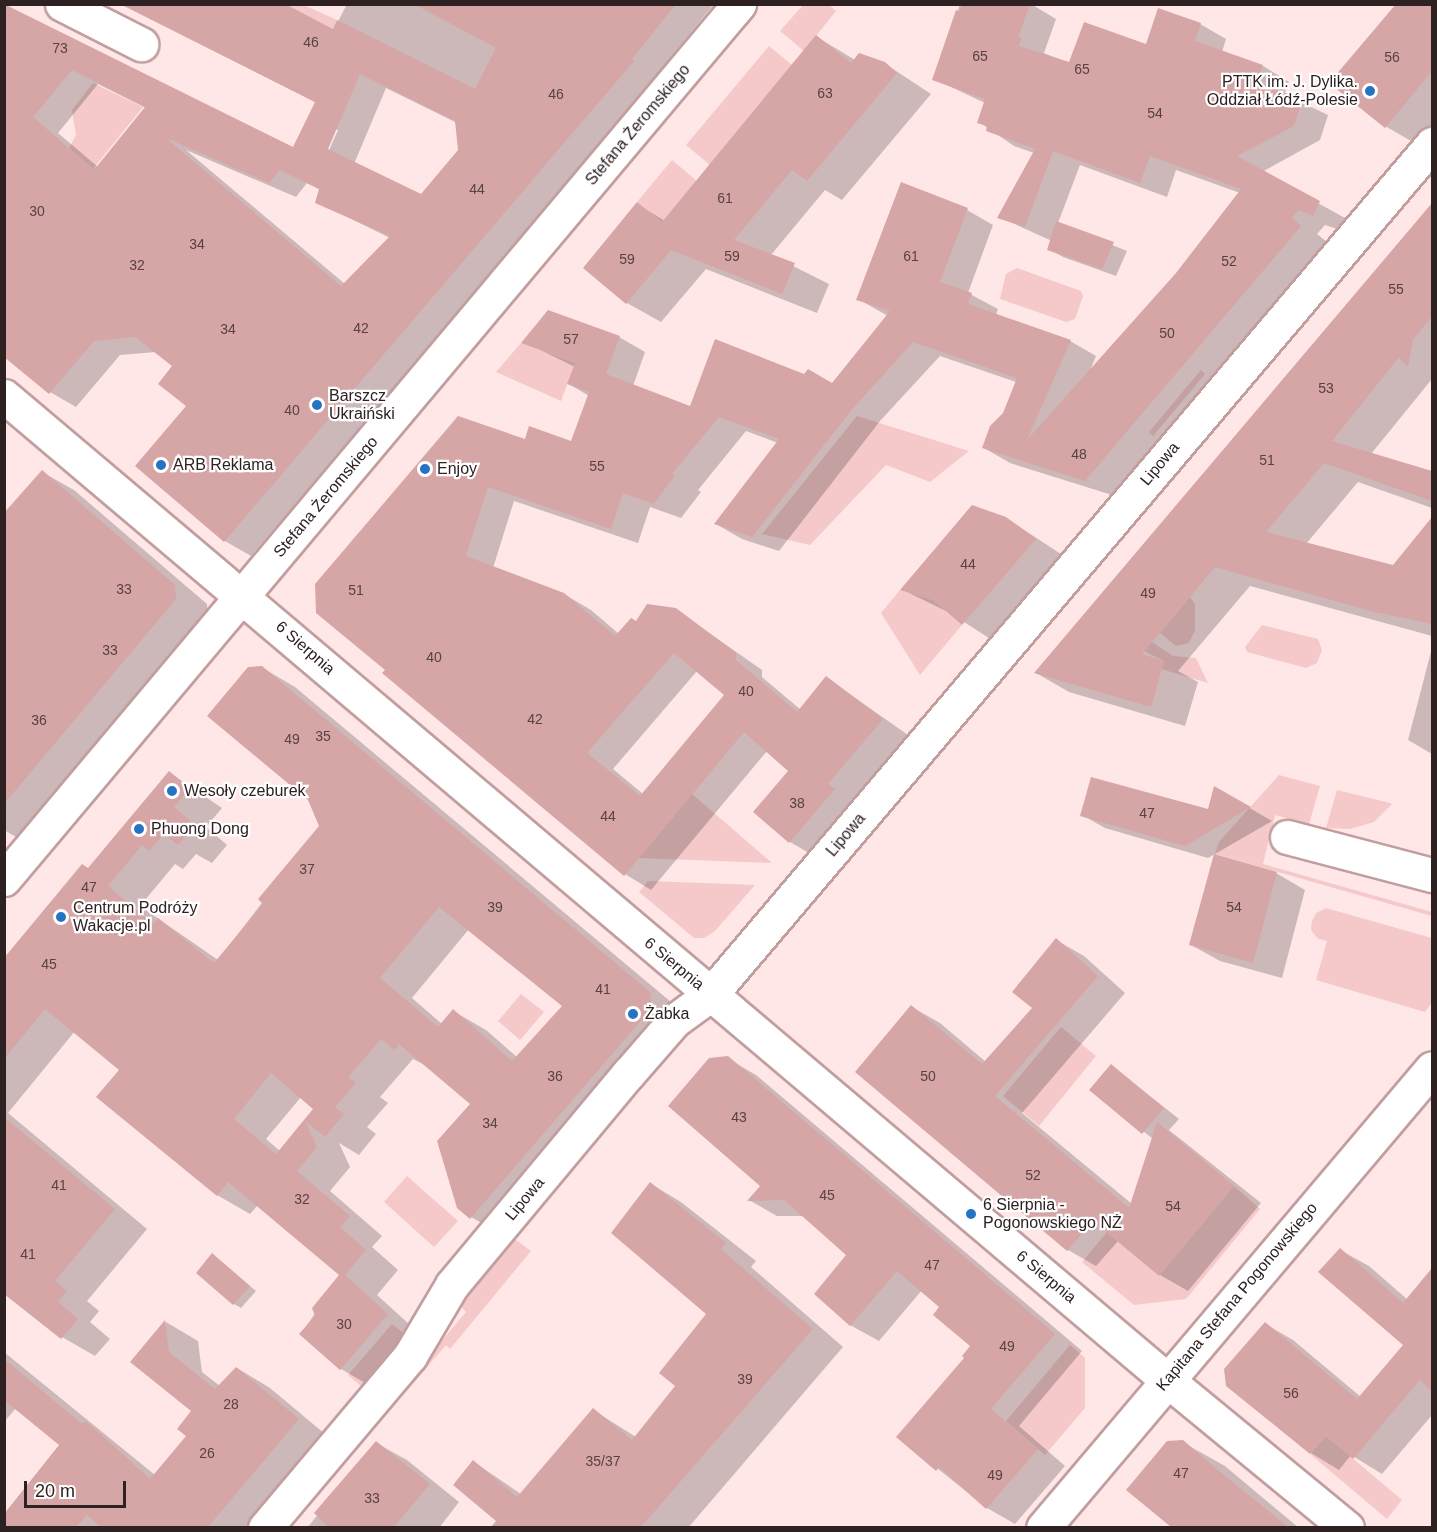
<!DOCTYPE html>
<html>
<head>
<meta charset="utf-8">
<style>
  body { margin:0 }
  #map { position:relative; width:1437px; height:1532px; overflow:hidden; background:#ffe7e7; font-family:Arial,sans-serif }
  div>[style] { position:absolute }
  .green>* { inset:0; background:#f5c8c9 }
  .shadow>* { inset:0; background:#0003 }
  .building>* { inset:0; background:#d6a5a6 }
  .roads { filter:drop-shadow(2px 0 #c29e9f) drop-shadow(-2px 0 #c29e9f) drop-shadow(0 2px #c29e9f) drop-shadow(0 -2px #c29e9f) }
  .minor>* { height:33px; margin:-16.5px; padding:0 16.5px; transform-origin:16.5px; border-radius:16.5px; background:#fff }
  .dots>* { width:16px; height:16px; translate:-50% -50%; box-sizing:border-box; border:3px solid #fff; border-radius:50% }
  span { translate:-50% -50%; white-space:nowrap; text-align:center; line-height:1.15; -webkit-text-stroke:4.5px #fff; paint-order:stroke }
  .number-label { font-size:14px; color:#584242 }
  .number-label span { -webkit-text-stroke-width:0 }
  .poi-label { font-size:16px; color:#2e2121 }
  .right { translate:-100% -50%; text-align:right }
  .left { translate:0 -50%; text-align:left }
  .street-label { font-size:16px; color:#2e2121 }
  .frame { position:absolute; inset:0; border:6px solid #2e2121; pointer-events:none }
  .scale { position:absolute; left:24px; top:1481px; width:102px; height:27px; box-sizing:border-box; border:3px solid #2e2121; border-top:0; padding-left:8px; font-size:18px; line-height:21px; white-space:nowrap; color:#2e2121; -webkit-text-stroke:4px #fff; paint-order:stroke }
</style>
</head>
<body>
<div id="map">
  <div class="green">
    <div style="clip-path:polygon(285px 5px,304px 5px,337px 20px,333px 29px)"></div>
    <div style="clip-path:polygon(803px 5px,829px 5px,836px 11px,804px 51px,780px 31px)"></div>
    <div style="clip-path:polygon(769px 46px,792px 65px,710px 165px,686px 145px)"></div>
    <div style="clip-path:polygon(93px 83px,143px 107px,93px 169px,69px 148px,76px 135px,72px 110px)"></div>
    <div style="clip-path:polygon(672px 160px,697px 181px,677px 234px,637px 202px)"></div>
    <div style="clip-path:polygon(1017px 268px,1081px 291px,1083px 296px,1075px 319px,1066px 322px,1000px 299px,1006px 274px)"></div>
    <div style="clip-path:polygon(521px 343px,575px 363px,561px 401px,496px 372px)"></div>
    <div style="clip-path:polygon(1201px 370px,1205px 374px,1153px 436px,1149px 432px)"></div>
    <div style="clip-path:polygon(857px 416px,969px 451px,930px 482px,886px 465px,810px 545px,762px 534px)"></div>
    <div style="clip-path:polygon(900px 590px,933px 600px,962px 625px,920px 675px,881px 613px)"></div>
    <div style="clip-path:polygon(1190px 597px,1195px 604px,1195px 630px,1189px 643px,1176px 646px,1160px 633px)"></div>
    <div style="clip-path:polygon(1262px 625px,1318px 639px,1322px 650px,1317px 663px,1306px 668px,1247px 652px,1245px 647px)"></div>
    <div style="clip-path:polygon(1152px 642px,1173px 656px,1196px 658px,1208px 683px,1161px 669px,1164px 661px,1144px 651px)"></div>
    <div style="clip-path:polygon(1279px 775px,1320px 786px,1309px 824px,1275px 815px,1263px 864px,1432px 912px,1432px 916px,1215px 854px,1219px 842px)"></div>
    <div style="clip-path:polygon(1337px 790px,1390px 803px,1392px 804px,1374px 822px,1350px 829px,1326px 828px)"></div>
    <div style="clip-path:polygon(692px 794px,772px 863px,639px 858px)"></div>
    <div style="clip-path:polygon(648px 881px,755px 885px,715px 931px,704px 938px,694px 938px,639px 892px)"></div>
    <div style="clip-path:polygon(1326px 908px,1432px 938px,1432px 1002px,1425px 1012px,1316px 980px,1327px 941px,1318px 939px,1311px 930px,1312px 921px,1316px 913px)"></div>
    <div style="clip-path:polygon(521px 994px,544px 1012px,520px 1040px,498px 1021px)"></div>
    <div style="clip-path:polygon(1061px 1027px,1096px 1056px,1039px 1126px,1003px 1096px)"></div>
    <div style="clip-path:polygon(407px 1176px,458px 1221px,434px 1247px,384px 1202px)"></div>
    <div style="clip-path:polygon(1234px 1186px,1260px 1209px,1186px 1299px,1134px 1305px,1082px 1262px,1107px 1232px,1159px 1276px)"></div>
    <div style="clip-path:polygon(512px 1237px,531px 1251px,450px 1349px,446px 1345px,415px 1381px,413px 1375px,466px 1312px,459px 1304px,461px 1297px)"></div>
    <div style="clip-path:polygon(392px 1324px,406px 1335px,363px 1388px,348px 1375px)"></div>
    <div style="clip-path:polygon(1070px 1345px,1085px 1358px,1085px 1408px,1045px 1455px,1006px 1421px)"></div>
    <div style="clip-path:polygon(1326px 1436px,1402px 1500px,1387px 1519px,1310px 1454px)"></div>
  </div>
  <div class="shadow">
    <div style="clip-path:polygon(evenodd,121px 4px,281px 4px,333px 31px,347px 4px,714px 4px,657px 74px,659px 77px,251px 556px,225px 541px,137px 466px,188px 406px,175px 366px,156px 352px,120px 355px,76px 407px,50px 392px,4px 6px,294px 149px,317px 103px,121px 4px,98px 84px,146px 108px,98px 167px,58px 133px,98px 84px,121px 4px,386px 88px,457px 123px,460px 151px,421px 196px,354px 164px,386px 88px,121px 4px,335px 129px,338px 130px,326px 157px,324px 156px,335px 129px,121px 4px,186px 150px,296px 197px,307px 183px,321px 190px,317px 202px,390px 238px,345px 284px,186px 150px)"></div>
    <div style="clip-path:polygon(evenodd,960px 4px,1031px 4px,1056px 19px,1044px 53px,1070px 64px,1147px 46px,1200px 24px,1226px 39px,1222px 52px,1263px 66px,1289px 82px,1284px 94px,1328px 115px,1320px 140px,1262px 172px,1345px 218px,1340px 230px,1325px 225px,1317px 234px,1327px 242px,1112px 495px,1010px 463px,984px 448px,1005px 413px,1016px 382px,940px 356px,880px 421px,779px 551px,742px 539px,716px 524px,778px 443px,746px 431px,698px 490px,701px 492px,681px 518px,650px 507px,638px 543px,514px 501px,493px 568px,564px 594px,591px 610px,619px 634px,636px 623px,675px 609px,762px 670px,762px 677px,801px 710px,827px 678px,908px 735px,854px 800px,860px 805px,816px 857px,790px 842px,790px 771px,767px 751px,651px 890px,625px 874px,318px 612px,526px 441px,572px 442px,589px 396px,569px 384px,575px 367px,524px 342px,619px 337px,645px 352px,633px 386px,691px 408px,805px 376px,832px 384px,888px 316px,858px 299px,967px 210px,993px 225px,968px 293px,998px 309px,996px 315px,1070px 341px,1096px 356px,1090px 371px,1177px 274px,1240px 193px,1176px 170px,1167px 197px,1080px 165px,1058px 223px,1127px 251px,1116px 276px,1063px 257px,1049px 249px,1052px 241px,999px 217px,1034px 153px,1014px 146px,979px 122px,985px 103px,934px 79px,960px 4px,697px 671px,726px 695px,643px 794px,613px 769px,697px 671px)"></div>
    <div style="clip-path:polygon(1396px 4px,1432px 4px,1432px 128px,1418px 145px,1385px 126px)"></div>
    <div style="clip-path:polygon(817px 37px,855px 60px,884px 63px,931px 94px,842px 200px,825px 190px,771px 255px,829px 284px,817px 313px,706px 269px,661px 322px,627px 303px,637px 204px,665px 221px)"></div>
    <div style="clip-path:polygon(1432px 207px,1432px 379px,1371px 454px,1432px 474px,1432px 508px,1358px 482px,1306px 544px,1394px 567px,1432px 519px,1432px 636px,1250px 586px,1178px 671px,1198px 682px,1185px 726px,1069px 692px,1036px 673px)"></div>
    <div style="clip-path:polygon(42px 472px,74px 490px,207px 604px,208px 618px,21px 840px,4px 830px,4px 515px)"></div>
    <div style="clip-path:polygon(1006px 518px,1067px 558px,995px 642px,950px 613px,903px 590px)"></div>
    <div style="clip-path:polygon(1432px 648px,1432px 754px,1408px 740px)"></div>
    <div style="clip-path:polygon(evenodd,261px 667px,295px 687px,683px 1012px,504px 1236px,471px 1217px,472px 1103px,429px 1067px,413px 1059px,380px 1097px,388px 1103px,367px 1127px,376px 1134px,359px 1155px,339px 1143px,350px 1167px,330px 1191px,382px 1236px,372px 1247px,398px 1270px,377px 1295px,420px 1334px,374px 1388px,341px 1369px,301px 1334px,341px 1275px,258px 1205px,250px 1214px,217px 1195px,122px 1070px,75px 1031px,8px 1113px,147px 1229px,87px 1301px,99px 1311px,90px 1322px,110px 1339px,95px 1356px,62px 1337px,4px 1292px,4px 958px,89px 869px,170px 773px,222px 808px,206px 827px,227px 845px,212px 863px,196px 854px,183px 869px,175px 864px,140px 906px,218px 960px,320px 827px,261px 667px,469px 929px,564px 1006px,517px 1057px,486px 1030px,453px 1011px,442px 1024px,412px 998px,469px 929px,261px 667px,301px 1097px,315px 1109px,280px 1151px,266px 1139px,301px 1097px)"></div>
    <div style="clip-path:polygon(1215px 788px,1272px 821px,1208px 858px,1105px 828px,1082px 815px,1209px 811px)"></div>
    <div style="clip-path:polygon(1276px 873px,1305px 890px,1282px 978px,1220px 961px,1191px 945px)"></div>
    <div style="clip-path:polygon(1056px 940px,1084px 956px,1125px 993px,1022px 1113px,1132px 1204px,1153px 1139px,1091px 1089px,1112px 1066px,1179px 1119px,1169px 1130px,1261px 1203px,1188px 1291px,1160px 1275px,1119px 1240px,1096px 1266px,1068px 1250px,857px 1071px,912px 1007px,940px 1023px,986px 1062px,1034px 1008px)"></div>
    <div style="clip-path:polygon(727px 1058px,756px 1075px,1082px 1351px,1019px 1426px,1065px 1466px,1015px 1524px,987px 1508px,898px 1437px,967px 1358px,972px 1346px,941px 1307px,922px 1290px,879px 1341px,850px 1325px,849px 1255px,804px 1216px,777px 1216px,749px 1200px,762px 1185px)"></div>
    <div style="clip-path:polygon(651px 1184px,681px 1202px,756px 1261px,751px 1267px,843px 1347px,688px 1528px,506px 1528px,455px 1485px,474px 1462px,521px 1494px,593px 1410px,636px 1437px,678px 1386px,708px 1314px)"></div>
    <div style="clip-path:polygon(1340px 1250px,1369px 1266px,1408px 1300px,1432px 1272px,1432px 1415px,1382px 1474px,1351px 1455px,1339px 1470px,1311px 1453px,1265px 1324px,1293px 1340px,1361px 1397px,1405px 1345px)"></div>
    <div style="clip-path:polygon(213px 1255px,256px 1291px,241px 1308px,234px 1304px)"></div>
    <div style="clip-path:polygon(166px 1322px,198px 1341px,202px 1372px,220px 1386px,237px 1368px,270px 1388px,331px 1439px,257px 1528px,4px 1528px,4px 1516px,61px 1445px,16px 1408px,4px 1422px,4px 1352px,155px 1475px,188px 1436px,193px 1411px,133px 1362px)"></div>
    <div style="clip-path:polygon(1182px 1442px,1225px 1466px,1299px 1528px,1174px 1528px,1128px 1490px)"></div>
    <div style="clip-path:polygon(376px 1443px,407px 1460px,459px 1502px,439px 1528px,307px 1528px)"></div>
  </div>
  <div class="building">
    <div style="clip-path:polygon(evenodd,4px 4px,293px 147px,315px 102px,120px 4px,285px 4px,333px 29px,337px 20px,475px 89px,496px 48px,414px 4px,676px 4px,632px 59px,634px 61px,224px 542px,135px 466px,186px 406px,158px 384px,172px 366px,135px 337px,94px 341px,49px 394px,4px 357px,4px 4px,72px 70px,145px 107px,94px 170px,33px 117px,72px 70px,4px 4px,360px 74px,455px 121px,458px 150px,421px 194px,328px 149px,360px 74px,4px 4px,166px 138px,269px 183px,280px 170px,319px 189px,315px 203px,390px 236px,341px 286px,166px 138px)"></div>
    <div style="clip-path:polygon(evenodd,962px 4px,1030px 4px,1018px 38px,1022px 38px,1019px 46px,1069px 62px,1084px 22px,1146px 44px,1158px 8px,1201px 23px,1195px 41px,1263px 65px,1257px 83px,1303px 99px,1294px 126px,1237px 156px,1320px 201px,1313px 216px,1298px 210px,1292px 218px,1301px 226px,1085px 481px,982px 448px,990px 426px,1003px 413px,1017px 378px,913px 342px,854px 407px,752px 537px,714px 524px,779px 439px,719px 417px,672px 474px,675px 475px,654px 504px,623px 493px,611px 529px,488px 487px,466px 556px,564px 593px,615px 636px,631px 618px,636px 621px,647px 604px,676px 608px,736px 653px,736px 660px,797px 712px,826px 676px,883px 719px,828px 784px,835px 789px,789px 843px,753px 812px,788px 771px,744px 732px,624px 876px,382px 673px,385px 670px,316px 613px,315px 584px,458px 416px,525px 439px,529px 426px,571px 441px,589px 392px,567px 384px,575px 363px,521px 343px,548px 310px,620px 336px,606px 374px,690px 406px,715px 339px,804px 374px,808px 369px,832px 383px,890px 311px,856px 300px,901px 182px,968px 208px,940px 282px,972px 293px,968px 304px,1071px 340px,1027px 440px,1176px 273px,1241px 189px,1150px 156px,1140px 183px,1053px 151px,1025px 227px,997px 218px,1035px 149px,986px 131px,987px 126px,977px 123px,985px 99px,932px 80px,956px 10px,960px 12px,962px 4px,674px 653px,724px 695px,640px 796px,587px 753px,674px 653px)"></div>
    <div style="clip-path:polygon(1396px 4px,1432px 4px,1432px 71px,1385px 128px,1329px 83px)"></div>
    <div style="clip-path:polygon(816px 35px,851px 63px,859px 53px,885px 62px,897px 73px,807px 181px,792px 170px,734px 240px,795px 263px,782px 294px,671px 250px,626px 304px,583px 268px,637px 202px,662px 222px)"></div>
    <div style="clip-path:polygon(1432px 203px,1432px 316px,1413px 340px,1408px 367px,1399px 357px,1332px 441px,1432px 471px,1432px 501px,1324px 463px,1266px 532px,1393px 565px,1432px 517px,1432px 624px,1370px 611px,1215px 567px,1142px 654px,1164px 661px,1151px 707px,1034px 673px)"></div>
    <div style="clip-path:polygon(1056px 221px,1114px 242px,1102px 269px,1047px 250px)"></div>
    <div style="clip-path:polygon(42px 470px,175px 585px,176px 599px,4px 804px,4px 513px)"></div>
    <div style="clip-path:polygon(972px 505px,1006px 517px,1036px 539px,962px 625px,933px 600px,900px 590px)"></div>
    <div style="clip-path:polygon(evenodd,262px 666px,650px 992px,652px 1006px,644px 1017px,470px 1219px,457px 1208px,437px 1141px,470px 1104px,399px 1044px,395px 1050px,381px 1039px,348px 1077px,356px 1083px,335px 1107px,344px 1114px,325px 1137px,305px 1121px,317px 1147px,297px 1171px,350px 1216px,340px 1227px,366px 1250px,345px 1275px,388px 1314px,340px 1370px,299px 1334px,315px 1316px,312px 1308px,339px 1275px,228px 1182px,217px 1196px,96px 1097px,119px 1070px,45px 1009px,4px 1059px,4px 958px,82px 864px,88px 868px,169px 771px,190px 788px,174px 807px,195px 825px,178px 845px,164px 834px,149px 851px,142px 845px,108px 886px,153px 924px,158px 918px,214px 963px,263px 904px,258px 899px,319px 826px,308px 800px,207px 716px,248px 667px,262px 666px,439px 907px,562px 1006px,512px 1061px,453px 1009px,438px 1027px,380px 978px,439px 907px,262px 666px,271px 1073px,313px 1109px,276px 1154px,234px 1119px,271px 1073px)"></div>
    <div style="clip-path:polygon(1091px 777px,1208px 809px,1214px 786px,1251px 807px,1185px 846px,1080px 816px)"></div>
    <div style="clip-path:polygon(1214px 854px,1277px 872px,1253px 963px,1189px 945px)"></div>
    <div style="clip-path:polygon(1056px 938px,1098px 976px,995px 1096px,1129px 1208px,1157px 1122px,1234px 1186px,1159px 1276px,1093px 1221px,1067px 1251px,855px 1072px,911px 1005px,982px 1064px,1032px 1008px,1012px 992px)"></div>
    <div style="clip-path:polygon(728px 1056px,1055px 1334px,991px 1409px,1038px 1449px,986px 1509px,939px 1467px,936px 1471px,896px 1437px,964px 1358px,962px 1356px,970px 1346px,933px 1315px,939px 1307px,897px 1271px,850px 1326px,814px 1294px,846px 1255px,784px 1200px,747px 1201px,760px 1186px,668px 1106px,709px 1058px)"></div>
    <div style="clip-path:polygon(1111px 1064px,1164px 1108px,1142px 1134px,1089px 1090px)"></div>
    <div style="clip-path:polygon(4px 1117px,115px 1209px,55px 1281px,67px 1291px,58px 1302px,78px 1319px,61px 1339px,4px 1294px)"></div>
    <div style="clip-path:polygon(650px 1182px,726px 1243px,721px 1249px,813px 1329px,641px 1527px,491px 1527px,496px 1521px,453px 1485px,473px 1460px,517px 1497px,593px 1408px,632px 1440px,675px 1386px,659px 1373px,706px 1314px,611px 1233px)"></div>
    <div style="clip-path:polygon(1340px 1248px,1403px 1303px,1432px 1268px,1432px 1391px,1420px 1380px,1353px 1459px,1325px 1436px,1310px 1454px,1226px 1386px,1224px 1369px,1265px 1322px,1357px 1399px,1403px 1345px,1318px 1272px)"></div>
    <div style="clip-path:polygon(212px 1253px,250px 1286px,233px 1305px,196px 1273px)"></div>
    <div style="clip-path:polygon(165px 1320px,169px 1352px,215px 1389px,236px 1367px,299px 1419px,208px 1527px,101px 1527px,87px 1515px,76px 1527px,4px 1527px,4px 1514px,59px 1445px,4px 1400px,4px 1359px,81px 1423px,87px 1422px,150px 1479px,186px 1436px,177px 1429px,191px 1411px,130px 1362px)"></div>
    <div style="clip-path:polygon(1183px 1440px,1220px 1472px,1288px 1527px,1171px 1527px,1126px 1490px,1167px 1441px)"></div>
    <div style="clip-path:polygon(376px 1441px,430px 1484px,394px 1527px,328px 1527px,314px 1513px)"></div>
  </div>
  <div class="roads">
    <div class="minor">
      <div style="left:62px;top:4px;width:89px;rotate:26.9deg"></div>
      <div style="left:4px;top:396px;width:1523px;rotate:40.23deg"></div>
      <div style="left:1167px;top:1380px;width:233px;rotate:39.4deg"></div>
      <div style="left:1287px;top:837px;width:150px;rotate:14.7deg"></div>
      <div style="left:4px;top:879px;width:1143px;rotate:-49.97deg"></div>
      <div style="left:265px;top:1528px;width:225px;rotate:-49.9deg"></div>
      <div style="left:410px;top:1356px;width:82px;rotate:-59.4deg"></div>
      <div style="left:452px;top:1285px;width:275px;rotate:-50.2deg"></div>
      <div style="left:628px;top:1074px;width:70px;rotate:-49deg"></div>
      <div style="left:674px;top:1021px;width:46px;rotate:-36.1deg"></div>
      <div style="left:711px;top:994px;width:1115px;rotate:-49.69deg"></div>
      <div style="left:1043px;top:1528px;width:602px;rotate:-49.78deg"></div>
    </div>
  </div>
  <div class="dots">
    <div style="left:1370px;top:91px;background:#2574c3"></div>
    <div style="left:317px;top:405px;background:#2574c3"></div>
    <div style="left:161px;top:465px;background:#2574c3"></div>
    <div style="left:425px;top:469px;background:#2574c3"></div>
    <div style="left:172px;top:791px;background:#2574c3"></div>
    <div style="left:139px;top:829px;background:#2574c3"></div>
    <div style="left:61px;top:917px;background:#2574c3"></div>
    <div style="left:633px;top:1014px;background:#2574c3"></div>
    <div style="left:971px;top:1214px;background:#2574c3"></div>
  </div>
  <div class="number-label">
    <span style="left:311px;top:42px">46</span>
    <span style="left:60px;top:48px">73</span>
    <span style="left:980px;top:56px">65</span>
    <span style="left:1392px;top:57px">56</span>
    <span style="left:1082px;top:69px">65</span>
    <span style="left:825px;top:93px">63</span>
    <span style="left:556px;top:94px">46</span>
    <span style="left:1155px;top:113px">54</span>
    <span style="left:477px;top:189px">44</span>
    <span style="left:725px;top:198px">61</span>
    <span style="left:37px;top:211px">30</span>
    <span style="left:197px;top:244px">34</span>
    <span style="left:732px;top:256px">59</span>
    <span style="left:911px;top:256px">61</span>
    <span style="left:627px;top:259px">59</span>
    <span style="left:1229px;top:261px">52</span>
    <span style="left:137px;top:265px">32</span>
    <span style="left:1396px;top:289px">55</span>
    <span style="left:361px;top:328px">42</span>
    <span style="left:228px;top:329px">34</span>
    <span style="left:1167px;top:333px">50</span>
    <span style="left:571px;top:339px">57</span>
    <span style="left:1326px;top:388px">53</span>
    <span style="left:292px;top:410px">40</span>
    <span style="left:1079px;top:454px">48</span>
    <span style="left:1267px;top:460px">51</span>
    <span style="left:597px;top:466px">55</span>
    <span style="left:968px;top:564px">44</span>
    <span style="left:124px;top:589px">33</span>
    <span style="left:356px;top:590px">51</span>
    <span style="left:1148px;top:593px">49</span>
    <span style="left:110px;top:650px">33</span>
    <span style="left:434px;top:657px">40</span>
    <span style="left:746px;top:691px">40</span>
    <span style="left:535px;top:719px">42</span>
    <span style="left:39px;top:720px">36</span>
    <span style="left:323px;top:736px">35</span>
    <span style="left:292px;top:739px">49</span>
    <span style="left:797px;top:803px">38</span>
    <span style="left:1147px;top:813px">47</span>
    <span style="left:608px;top:816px">44</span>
    <span style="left:307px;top:869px">37</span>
    <span style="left:89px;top:887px">47</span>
    <span style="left:495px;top:907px">39</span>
    <span style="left:1234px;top:907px">54</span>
    <span style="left:49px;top:964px">45</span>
    <span style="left:603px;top:989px">41</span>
    <span style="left:555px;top:1076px">36</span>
    <span style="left:928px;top:1076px">50</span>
    <span style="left:739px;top:1117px">43</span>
    <span style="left:490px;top:1123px">34</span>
    <span style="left:1033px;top:1175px">52</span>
    <span style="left:59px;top:1185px">41</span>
    <span style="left:827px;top:1195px">45</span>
    <span style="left:302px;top:1199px">32</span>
    <span style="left:1173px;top:1206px">54</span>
    <span style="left:28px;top:1254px">41</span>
    <span style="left:932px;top:1265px">47</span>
    <span style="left:344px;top:1324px">30</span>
    <span style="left:1007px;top:1346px">49</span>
    <span style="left:745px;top:1379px">39</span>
    <span style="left:1291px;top:1393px">56</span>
    <span style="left:231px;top:1404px">28</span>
    <span style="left:207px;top:1453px">26</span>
    <span style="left:603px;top:1461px">35/37</span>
    <span style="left:1181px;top:1473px">47</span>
    <span style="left:995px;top:1475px">49</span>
    <span style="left:372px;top:1498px">33</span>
  </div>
  <div class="poi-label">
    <span class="right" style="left:1358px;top:91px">PTTK im. J. Dylika.<br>Oddział Łódź-Polesie</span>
    <span class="left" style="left:329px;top:405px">Barszcz<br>Ukraiński</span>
    <span class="left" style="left:173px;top:465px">ARB Reklama</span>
    <span class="left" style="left:437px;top:469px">Enjoy</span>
    <span class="left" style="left:184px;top:791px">Wesoły czeburek</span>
    <span class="left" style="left:151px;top:829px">Phuong Dong</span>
    <span class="left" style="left:73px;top:917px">Centrum Podróży<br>Wakacje.pl</span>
    <span class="left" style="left:645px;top:1014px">Żabka</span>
    <span class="left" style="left:983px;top:1214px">6 Sierpnia -<br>Pogonowskiego NŻ</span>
  </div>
  <div class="street-label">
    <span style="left:638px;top:125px;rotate:-50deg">Stefana Żeromskiego</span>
    <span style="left:1160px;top:464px;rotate:-50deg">Lipowa</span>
    <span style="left:326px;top:497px;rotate:-50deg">Stefana Żeromskiego</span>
    <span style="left:305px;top:648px;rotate:41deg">6 Sierpnia</span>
    <span style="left:846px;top:835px;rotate:-50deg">Lipowa</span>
    <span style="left:674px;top:964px;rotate:40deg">6 Sierpnia</span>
    <span style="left:525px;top:1199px;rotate:-50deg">Lipowa</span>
    <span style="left:1046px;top:1277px;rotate:40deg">6 Sierpnia</span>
    <span style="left:1237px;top:1297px;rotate:-50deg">Kapitana Stefana Pogonowskiego</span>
  </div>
  <div class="frame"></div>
  <div class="scale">20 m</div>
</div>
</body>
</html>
